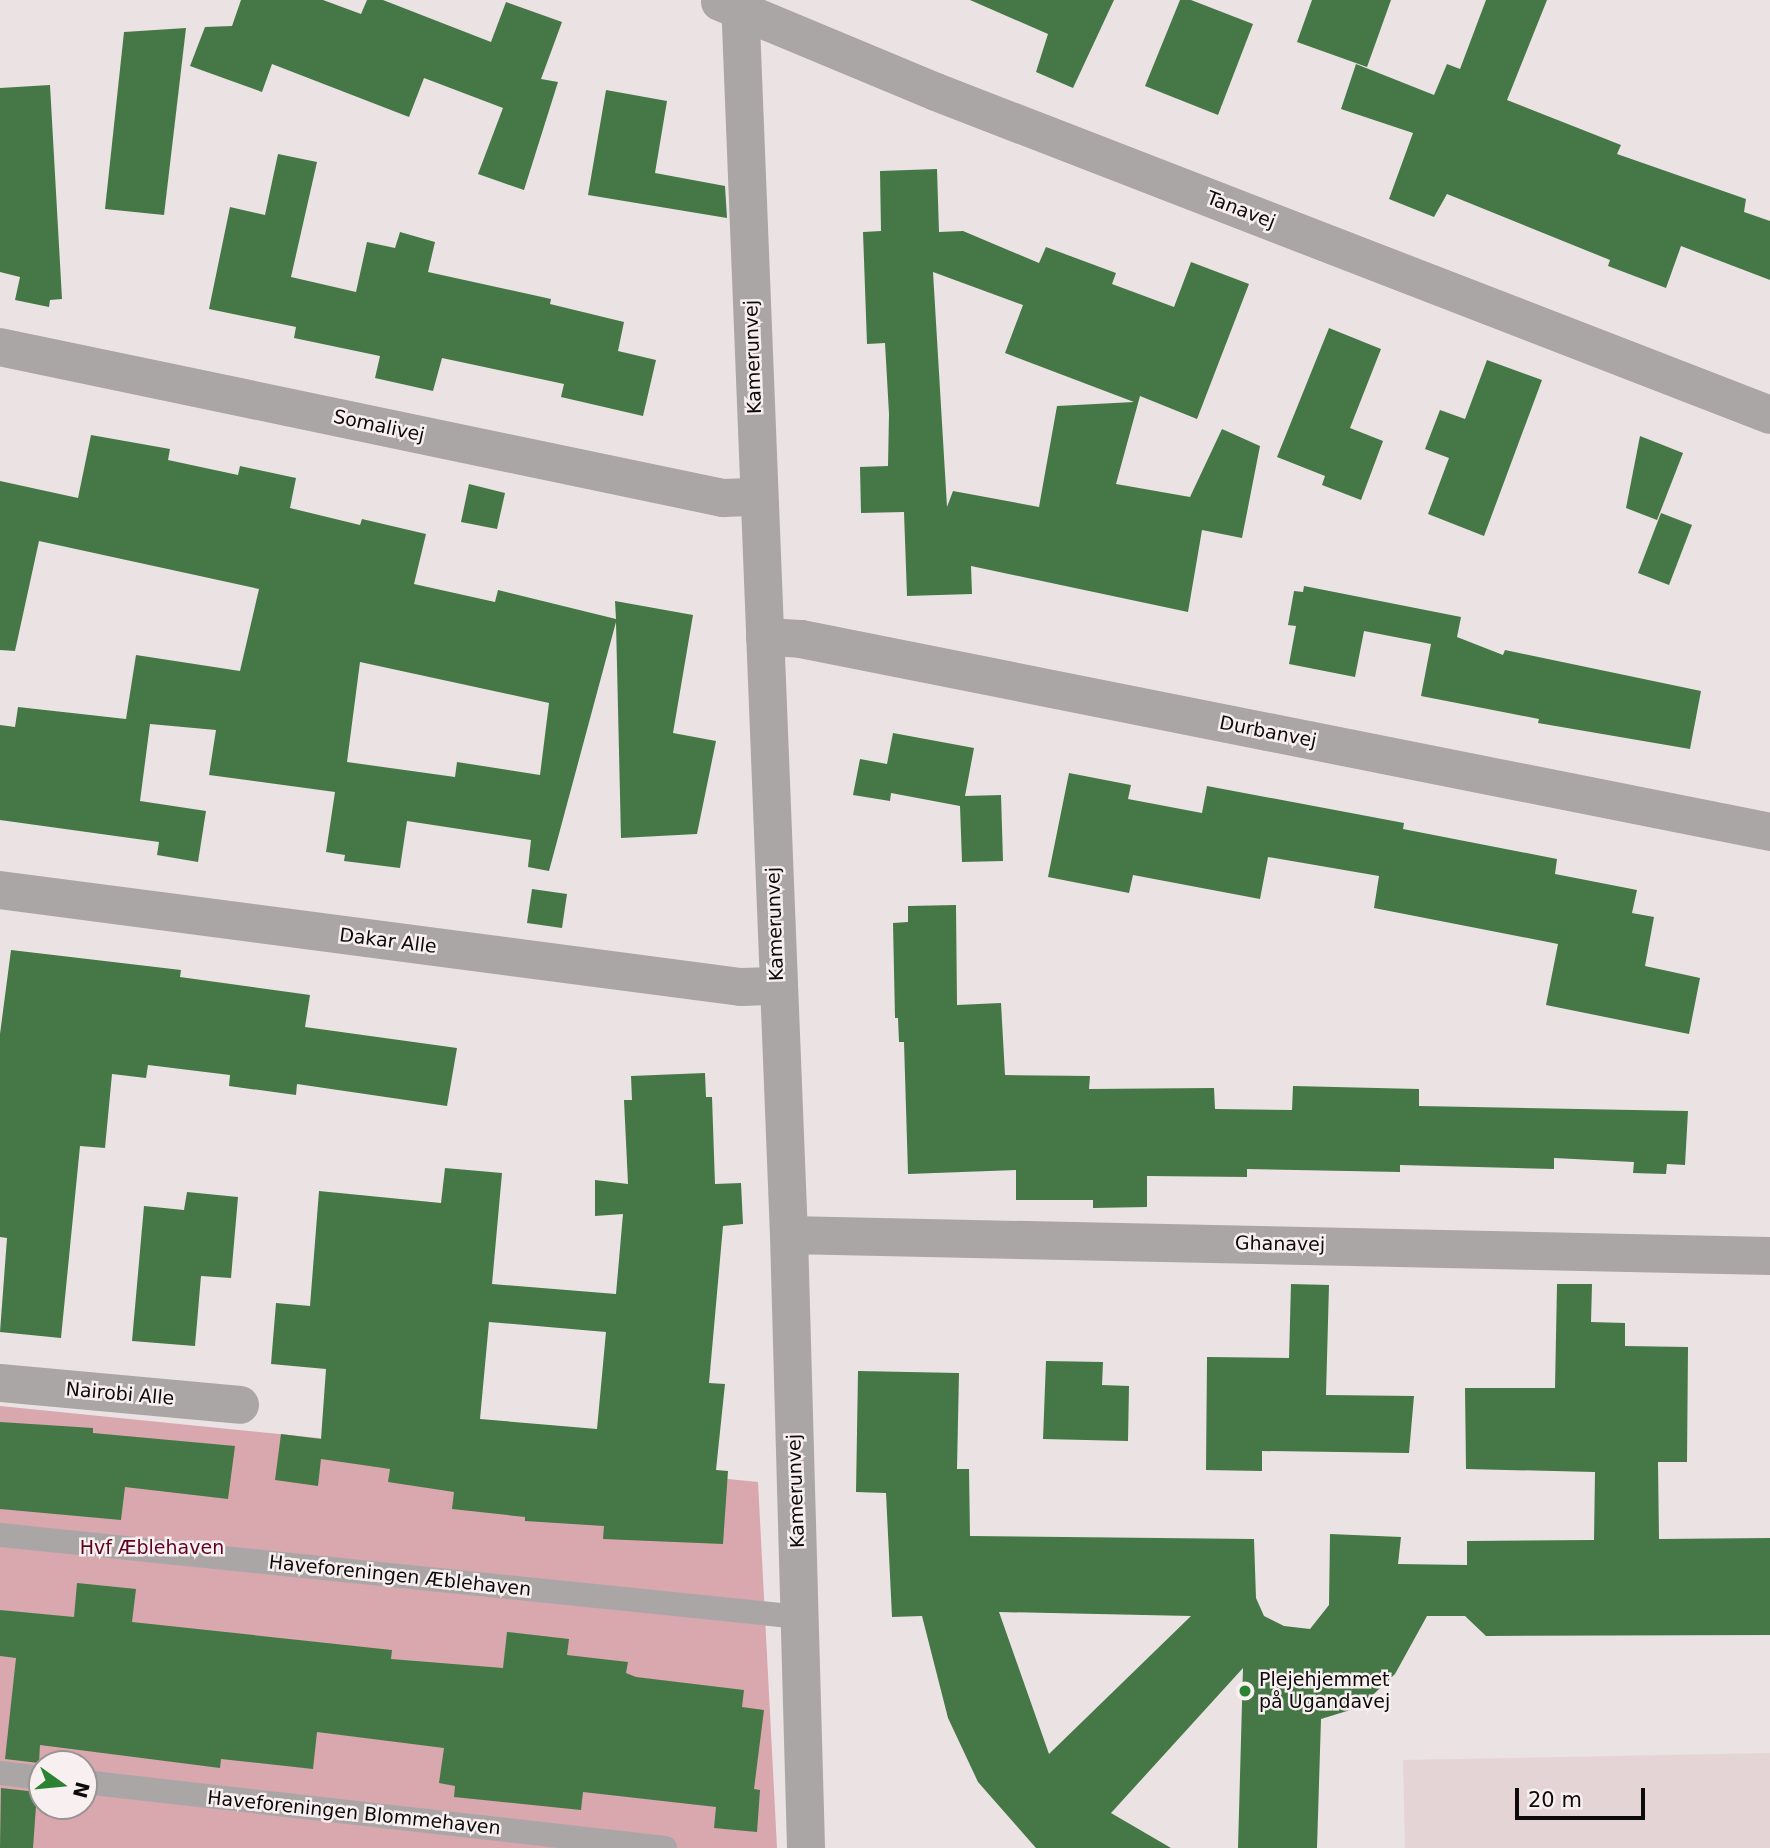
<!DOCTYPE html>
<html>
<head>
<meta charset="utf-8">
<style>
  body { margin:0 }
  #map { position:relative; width:1770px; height:1848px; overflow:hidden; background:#ebe2e3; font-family:"DejaVu Sans",sans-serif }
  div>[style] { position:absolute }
  .built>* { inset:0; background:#e5d4d6 }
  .green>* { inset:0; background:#d9a7ae }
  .building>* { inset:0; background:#457846 }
  .service>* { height:24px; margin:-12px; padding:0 12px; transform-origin:12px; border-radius:12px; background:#aaa6a6 }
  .minor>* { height:38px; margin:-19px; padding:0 19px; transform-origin:19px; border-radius:19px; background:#aaa6a6 }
  .dots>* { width:19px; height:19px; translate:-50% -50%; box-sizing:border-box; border:4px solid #f8eff0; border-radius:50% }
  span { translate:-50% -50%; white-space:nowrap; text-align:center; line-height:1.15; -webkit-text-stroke:5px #f8eff0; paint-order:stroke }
  .street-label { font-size:19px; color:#0d0a0b }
  .park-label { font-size:19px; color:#600224 }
  .poi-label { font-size:19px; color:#0d0a0b }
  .left { translate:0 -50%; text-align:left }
  .north { position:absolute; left:28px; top:1750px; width:70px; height:70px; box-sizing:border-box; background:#f8eff0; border:2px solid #9a9394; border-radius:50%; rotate:105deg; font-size:19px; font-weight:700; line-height:28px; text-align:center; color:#0d0a0b }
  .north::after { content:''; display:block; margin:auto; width:24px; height:32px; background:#2a8232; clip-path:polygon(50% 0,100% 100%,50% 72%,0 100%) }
  .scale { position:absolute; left:1515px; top:1788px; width:130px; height:32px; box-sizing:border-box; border:4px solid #0d0a0b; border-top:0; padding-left:9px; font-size:21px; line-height:24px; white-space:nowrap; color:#0d0a0b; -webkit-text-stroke:5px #f8eff0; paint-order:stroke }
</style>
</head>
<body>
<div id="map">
  <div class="built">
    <div style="clip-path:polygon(1770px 1753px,1770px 1848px,1405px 1848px,1403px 1760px)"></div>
  </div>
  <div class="green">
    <div style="clip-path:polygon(evenodd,0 1406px,758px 1482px,777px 1848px,0 1848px,0 1406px,42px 1764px,84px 1764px,84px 1806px,42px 1806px,42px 1764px)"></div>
  </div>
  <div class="building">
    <div style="clip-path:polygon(241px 0,323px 0,361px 14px,367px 0,383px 0,491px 42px,506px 2px,562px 22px,541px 79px,558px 82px,524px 190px,478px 174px,503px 108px,424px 78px,409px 117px,272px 64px,262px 92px,190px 66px,205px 27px,232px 26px)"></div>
    <div style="clip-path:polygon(970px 0,1114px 0,1073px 88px,1036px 72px,1048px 34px)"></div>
    <div style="clip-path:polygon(1180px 0,1191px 0,1253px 24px,1218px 115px,1145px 86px)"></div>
    <div style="clip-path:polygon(1312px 0,1391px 0,1367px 67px,1297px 42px)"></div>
    <div style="clip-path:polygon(1486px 0,1547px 0,1507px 100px,1621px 145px,1617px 154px,1746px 199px,1744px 212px,1770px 221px,1770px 280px,1681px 246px,1666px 288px,1608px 266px,1610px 260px,1447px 194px,1434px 217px,1389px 199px,1413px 133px,1341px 109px,1356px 64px,1434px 95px,1447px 64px,1460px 69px)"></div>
    <div style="clip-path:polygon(186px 28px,164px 215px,105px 209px,124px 32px)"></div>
    <div style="clip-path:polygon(50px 85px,62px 299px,50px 300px,49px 307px,15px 300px,20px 277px,0 272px,0 88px)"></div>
    <div style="clip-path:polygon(606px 90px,667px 101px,655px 173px,725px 186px,727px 218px,588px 195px)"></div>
    <div style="clip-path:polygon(278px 154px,317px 162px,291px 277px,356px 292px,367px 242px,395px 248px,400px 232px,435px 242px,428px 272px,551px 299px,550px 304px,624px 322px,618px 351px,656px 360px,643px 416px,561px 397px,564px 384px,442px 358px,433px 391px,375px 378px,380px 356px,294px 338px,296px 327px,209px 309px,230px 207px,265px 215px)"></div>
    <div style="clip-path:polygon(evenodd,937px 169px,939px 232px,963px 231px,1039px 263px,1046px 247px,1116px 273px,1112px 284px,1174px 307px,1191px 262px,1249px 284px,1197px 419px,1140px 396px,1116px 484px,1190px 497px,1222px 429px,1260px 446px,1242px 538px,1202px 530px,1188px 612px,971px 566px,972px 594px,907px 596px,904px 512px,861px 513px,860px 467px,888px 466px,889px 414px,885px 343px,867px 344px,863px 232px,881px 231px,880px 171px,937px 169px,933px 272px,1023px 305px,1005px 353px,1134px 402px,1057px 406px,1039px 507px,953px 491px,947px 507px,933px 272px)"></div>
    <div style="clip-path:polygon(1329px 328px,1381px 349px,1350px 428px,1383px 441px,1361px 500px,1322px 485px,1325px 476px,1277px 457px)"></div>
    <div style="clip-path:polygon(1487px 360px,1542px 380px,1484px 536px,1428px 514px,1449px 458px,1425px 449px,1440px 410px,1465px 419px)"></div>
    <div style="clip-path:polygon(evenodd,91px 435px,170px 449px,168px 460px,238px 475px,240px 466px,296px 478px,290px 508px,360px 525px,362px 519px,426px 534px,414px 584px,495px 602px,498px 590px,616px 619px,615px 601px,693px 615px,673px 733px,716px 741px,697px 834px,621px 838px,616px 622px,549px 871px,528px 867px,531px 840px,407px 821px,400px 868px,344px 861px,345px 855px,326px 852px,335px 792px,209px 775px,216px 730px,150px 724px,140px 801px,206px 811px,198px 862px,157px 855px,159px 842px,0 820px,0 725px,15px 727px,18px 707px,126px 719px,136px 655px,240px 671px,259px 589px,39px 541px,15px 651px,0 650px,0 481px,78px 498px,91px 435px,360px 662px,549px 703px,540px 775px,457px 762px,455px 777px,347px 762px,360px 662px)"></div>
    <div style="clip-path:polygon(1640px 436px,1683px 453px,1657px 520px,1626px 508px)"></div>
    <div style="clip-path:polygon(469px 484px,505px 493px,497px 529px,461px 522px)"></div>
    <div style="clip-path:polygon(1661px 513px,1692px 525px,1669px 585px,1638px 573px)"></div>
    <div style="clip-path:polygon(1304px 586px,1461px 617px,1457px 637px,1503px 655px,1505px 650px,1701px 691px,1690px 749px,1538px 723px,1539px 719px,1421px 696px,1431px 644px,1364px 631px,1355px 677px,1289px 664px,1296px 626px,1288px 625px,1294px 591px,1303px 592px)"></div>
    <div style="clip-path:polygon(893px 733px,974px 748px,965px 796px,1001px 795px,1003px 861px,962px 862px,960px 806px,891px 793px,890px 801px,853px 795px,860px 759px,887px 764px)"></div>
    <div style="clip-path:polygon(1069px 773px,1131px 785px,1128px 799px,1202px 813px,1207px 786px,1404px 823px,1403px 829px,1557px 859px,1555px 874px,1637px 890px,1632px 913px,1654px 917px,1645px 966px,1700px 978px,1689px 1034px,1546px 1005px,1558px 944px,1374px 908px,1379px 876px,1268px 857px,1260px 899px,1133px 875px,1129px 893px,1048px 877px)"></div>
    <div style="clip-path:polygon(532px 889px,567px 894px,562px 928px,527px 923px)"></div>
    <div style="clip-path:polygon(956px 905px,957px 1005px,1001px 1003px,1005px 1075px,1090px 1076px,1089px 1089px,1214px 1088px,1215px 1109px,1292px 1110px,1293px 1086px,1419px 1089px,1419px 1106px,1688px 1111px,1685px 1165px,1667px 1164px,1666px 1174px,1633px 1173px,1634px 1162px,1554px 1158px,1554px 1169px,1400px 1165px,1400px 1172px,1247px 1169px,1247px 1177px,1147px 1176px,1147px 1207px,1093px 1208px,1093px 1200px,1016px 1200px,1016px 1170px,908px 1174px,904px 1042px,899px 1042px,898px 1018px,895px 1018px,893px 923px,908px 922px,908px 906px)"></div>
    <div style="clip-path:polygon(11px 950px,181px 970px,180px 977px,310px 995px,305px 1027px,457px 1048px,447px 1106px,297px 1084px,296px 1095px,229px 1086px,230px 1075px,148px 1065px,146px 1078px,112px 1074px,105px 1148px,80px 1146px,61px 1338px,0 1332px,7px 1238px,0 1237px,0 1034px)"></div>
    <div style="clip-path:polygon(evenodd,705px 1073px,706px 1097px,712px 1097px,715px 1184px,741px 1183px,743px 1224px,723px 1226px,709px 1383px,725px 1384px,716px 1470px,728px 1471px,723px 1544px,603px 1539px,604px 1526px,525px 1521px,525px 1517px,452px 1509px,454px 1492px,388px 1482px,390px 1469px,321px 1459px,318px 1486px,275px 1480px,281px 1434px,321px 1439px,326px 1369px,271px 1364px,276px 1303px,310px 1306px,319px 1191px,441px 1203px,445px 1168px,502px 1173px,492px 1284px,616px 1294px,623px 1214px,595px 1216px,595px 1180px,628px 1184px,624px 1100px,632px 1100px,631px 1076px,705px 1073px,489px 1322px,606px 1332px,597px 1429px,480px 1419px,489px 1322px)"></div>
    <div style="clip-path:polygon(187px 1192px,238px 1197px,231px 1278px,201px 1276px,195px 1346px,132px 1341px,144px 1206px,184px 1210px)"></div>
    <div style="clip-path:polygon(1291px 1284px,1329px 1285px,1326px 1395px,1414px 1396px,1409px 1453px,1262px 1451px,1262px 1471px,1206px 1470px,1207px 1357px,1289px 1358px)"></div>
    <div style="clip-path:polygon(evenodd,1557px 1284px,1592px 1284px,1591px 1322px,1625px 1323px,1625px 1346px,1688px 1347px,1687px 1462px,1658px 1462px,1659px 1539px,1770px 1538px,1770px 1635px,1486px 1636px,1465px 1616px,1427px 1616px,1395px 1674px,1360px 1707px,1321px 1719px,1317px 1848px,1238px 1848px,1243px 1668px,1111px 1813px,1171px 1848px,1036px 1848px,978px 1782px,948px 1718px,922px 1616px,892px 1617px,886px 1493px,856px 1492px,858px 1371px,959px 1373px,957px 1469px,969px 1469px,970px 1536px,1254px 1539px,1256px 1598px,1264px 1616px,1284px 1626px,1310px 1629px,1329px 1605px,1330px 1534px,1401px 1537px,1398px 1564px,1467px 1565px,1467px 1541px,1594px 1540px,1595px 1472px,1466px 1469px,1465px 1388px,1555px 1388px,1557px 1284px,999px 1612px,1191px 1616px,1049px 1754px,999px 1612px)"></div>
    <div style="clip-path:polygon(1046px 1361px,1103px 1362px,1102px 1385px,1129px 1386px,1128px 1441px,1043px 1439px)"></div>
    <div style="clip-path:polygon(0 1422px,93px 1428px,93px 1433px,235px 1446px,228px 1499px,125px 1487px,121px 1520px,0 1509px)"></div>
    <div style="clip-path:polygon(77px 1583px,136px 1589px,132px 1622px,392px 1650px,391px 1659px,503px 1668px,507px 1632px,569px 1639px,567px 1655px,628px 1662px,626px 1673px,636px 1677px,744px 1690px,742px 1707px,764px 1710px,754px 1789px,760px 1790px,757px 1832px,714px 1828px,716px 1807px,583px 1792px,581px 1810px,454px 1797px,455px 1786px,439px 1783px,444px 1748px,317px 1732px,313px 1769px,221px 1759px,220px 1768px,40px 1745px,39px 1763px,5px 1759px,16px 1658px,0 1656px,0 1610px,74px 1617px)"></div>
    <div style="clip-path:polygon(1px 1788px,37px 1792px,33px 1848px,0 1848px)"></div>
  </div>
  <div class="service">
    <div style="left:0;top:1535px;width:804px;rotate:5.85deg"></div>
    <div style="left:0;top:1773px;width:42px;rotate:6.8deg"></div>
    <div style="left:84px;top:1782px;width:585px;rotate:6.48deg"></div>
  </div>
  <div class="minor">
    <div style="left:740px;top:0;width:1236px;rotate:87.73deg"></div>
    <div style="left:789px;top:1235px;width:613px;rotate:88.41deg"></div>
    <div style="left:720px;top:2px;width:234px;rotate:22.6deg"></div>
    <div style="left:936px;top:92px;width:894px;rotate:21.17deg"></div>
    <div style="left:0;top:347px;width:739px;rotate:11.8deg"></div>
    <div style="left:723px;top:498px;width:35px;rotate:-2deg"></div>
    <div style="left:765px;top:637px;width:36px;rotate:3deg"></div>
    <div style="left:801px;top:639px;width:988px;rotate:11.26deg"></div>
    <div style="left:0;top:890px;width:747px;rotate:7.46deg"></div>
    <div style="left:741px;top:987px;width:36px;rotate:-2deg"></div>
    <div style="left:789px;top:1235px;width:981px;rotate:1.23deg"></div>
    <div style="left:0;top:1383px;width:241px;rotate:5.2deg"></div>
  </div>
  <div class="dots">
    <div style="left:1245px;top:1691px;background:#2a8232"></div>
  </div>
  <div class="street-label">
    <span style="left:1241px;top:210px;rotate:21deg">Tanavej</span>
    <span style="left:753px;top:357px;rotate:-92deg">Kamerunvej</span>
    <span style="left:379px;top:426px;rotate:12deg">Somalivej</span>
    <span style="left:1268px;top:732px;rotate:11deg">Durbanvej</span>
    <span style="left:775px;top:924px;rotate:-92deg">Kamerunvej</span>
    <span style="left:388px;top:941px;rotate:7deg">Dakar Alle</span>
    <span style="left:1280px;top:1244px;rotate:1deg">Ghanavej</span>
    <span style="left:120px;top:1394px;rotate:5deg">Nairobi Alle</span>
    <span style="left:796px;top:1491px;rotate:-92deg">Kamerunvej</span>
    <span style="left:400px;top:1576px;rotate:6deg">Haveforeningen Æblehaven</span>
    <span style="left:354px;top:1813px;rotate:6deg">Haveforeningen Blommehaven</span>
  </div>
  <div class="park-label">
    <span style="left:152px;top:1548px">Hvf Æblehaven</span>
  </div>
  <div class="poi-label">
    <span class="left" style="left:1259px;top:1691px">Plejehjemmet<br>på Ugandavej</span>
  </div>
  <div class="north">N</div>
  <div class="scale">20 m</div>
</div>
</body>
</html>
